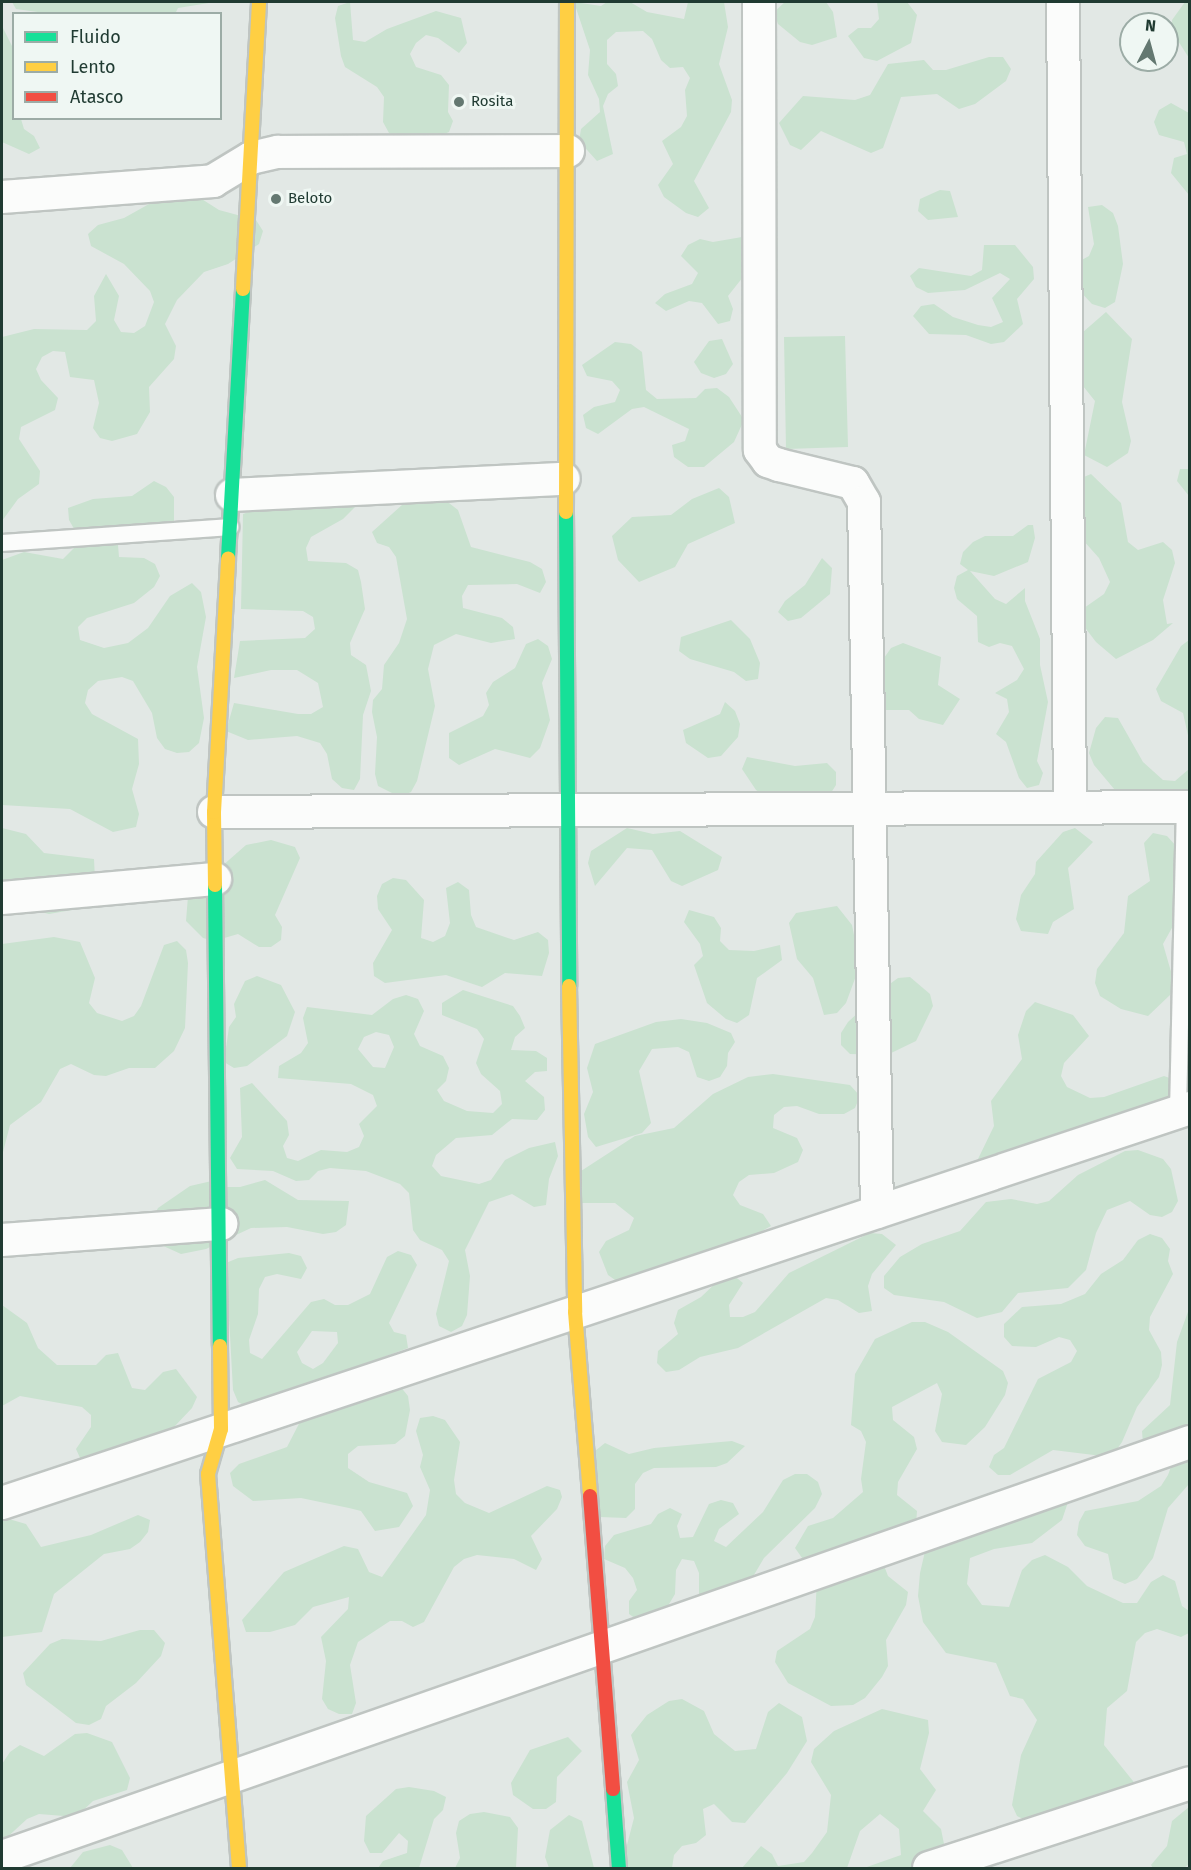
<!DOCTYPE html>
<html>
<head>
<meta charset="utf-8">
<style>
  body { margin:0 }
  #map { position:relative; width:1191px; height:1870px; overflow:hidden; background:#e2e8e5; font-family:"Fira Sans",sans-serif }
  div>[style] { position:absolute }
  .green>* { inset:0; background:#cae2d0 }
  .roads { filter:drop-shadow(2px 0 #bfc5c2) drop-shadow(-2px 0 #bfc5c2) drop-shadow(0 2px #bfc5c2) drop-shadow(0 -2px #bfc5c2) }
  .lane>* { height:16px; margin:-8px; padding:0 8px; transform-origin:8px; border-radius:8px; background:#fbfcfb }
  .street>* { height:32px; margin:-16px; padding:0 16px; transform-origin:16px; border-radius:16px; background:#fbfcfb }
  .fast>* { height:14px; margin:-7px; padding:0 7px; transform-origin:7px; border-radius:7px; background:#16e098 }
  .slow>* { height:14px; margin:-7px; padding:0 7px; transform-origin:7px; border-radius:7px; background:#ffcf43 }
  .jam>* { height:14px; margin:-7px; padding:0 7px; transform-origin:7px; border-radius:7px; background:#f24e42 }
  .dots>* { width:16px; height:16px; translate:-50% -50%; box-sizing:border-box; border:3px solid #eff7f3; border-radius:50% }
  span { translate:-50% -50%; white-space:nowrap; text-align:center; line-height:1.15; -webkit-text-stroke:6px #eff7f3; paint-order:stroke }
  .poi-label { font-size:15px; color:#203b32 }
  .left { translate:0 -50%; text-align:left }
  .frame { position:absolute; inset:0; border:3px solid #203b32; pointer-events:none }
  .legend { position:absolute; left:12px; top:12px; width:210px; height:108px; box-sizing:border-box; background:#eff7f3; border:2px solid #9caca6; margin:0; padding:8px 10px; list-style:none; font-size:18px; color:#203b32 }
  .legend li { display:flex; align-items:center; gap:12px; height:30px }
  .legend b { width:30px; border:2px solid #9caca6 }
  .north { position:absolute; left:1119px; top:12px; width:60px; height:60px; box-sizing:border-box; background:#eff7f3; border:2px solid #9caca6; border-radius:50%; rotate:6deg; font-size:16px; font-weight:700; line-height:24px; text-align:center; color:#203b32 }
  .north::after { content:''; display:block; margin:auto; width:21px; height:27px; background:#647871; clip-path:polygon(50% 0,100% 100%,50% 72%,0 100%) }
</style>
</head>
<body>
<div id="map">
  <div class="green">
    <div style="clip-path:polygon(12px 2px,215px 2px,178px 8px,175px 14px,45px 13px,16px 9px)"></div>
    <div style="clip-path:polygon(350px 2px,353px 40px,365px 42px,387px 29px,436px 11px,461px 18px,467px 43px,459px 53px,438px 38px,426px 35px,416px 43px,410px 54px,416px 67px,441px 75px,449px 85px,448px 112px,453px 121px,449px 132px,437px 137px,400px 139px,389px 133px,383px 122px,384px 97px,377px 87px,345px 67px,341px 56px,335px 18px,338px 6px)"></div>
    <div style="clip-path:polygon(574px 2px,601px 6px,607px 2px,630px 2px,647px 12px,684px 19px,688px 2px,724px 2px,728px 27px,719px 64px,732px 100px,731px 112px,694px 181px,709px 208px,698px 217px,686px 213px,664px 197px,658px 185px,673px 164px,662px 141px,681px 127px,687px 116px,685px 90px,690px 78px,683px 67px,670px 68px,661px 60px,652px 39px,643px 31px,616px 32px,607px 40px,607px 64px,616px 74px,618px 86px,608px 94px,603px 106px,613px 154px,597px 161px,579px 141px,581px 129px,600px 112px,599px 99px,588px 75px,590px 50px)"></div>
    <div style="clip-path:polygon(785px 2px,826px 2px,833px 12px,837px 37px,812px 45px,800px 42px,778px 24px,774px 12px)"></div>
    <div style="clip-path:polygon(877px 2px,907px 2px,917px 15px,911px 43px,877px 61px,864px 58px,848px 36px,858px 28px,871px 28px,879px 19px)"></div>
    <div style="clip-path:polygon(1185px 2px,1189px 2px,1189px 58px,1173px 33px,1172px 20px)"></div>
    <div style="clip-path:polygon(2px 26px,13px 48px,14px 118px,21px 119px,24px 129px,34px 136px,40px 148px,29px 154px,2px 142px)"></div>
    <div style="clip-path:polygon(989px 57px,1003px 57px,1011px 69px,1006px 81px,975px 104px,959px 109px,937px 94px,901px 97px,883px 148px,871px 153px,821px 131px,801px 150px,790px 145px,779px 123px,803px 96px,855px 100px,870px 95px,888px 64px,924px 60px,933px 70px,946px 70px)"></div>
    <div style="clip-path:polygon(1171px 103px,1189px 113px,1189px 195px,1171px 173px,1174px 158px,1187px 154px,1184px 142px,1159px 135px,1154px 122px,1159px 110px)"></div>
    <div style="clip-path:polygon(940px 190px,950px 191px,958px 217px,928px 220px,918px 211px,920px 199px)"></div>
    <div style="clip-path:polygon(197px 196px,219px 210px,256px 220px,263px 231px,259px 244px,228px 264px,204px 272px,177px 300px,165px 324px,176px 346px,174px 359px,149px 387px,150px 412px,137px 434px,112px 441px,100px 438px,93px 428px,99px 403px,94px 380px,70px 377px,65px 352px,53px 351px,42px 357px,36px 369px,41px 380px,58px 398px,55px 410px,21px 427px,19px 439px,40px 471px,39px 484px,18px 499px,2px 521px,2px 337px,34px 329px,87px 330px,96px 321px,94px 296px,106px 274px,119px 296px,114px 320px,121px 332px,134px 333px,145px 326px,154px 302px,150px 291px,124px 264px,91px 246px,88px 234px,98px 225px,124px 218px,158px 199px)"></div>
    <div style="clip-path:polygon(1102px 205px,1113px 213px,1118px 226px,1123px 264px,1115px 302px,1105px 308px,1092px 304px,1076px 287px,1078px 262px,1089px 256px,1094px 244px,1088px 207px)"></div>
    <div style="clip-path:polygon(742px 237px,749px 252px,743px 277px,728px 296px,733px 309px,730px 321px,718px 324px,702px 303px,689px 301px,666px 311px,655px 303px,665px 294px,692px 284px,698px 273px,681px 256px,688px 245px,700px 239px,713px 242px)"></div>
    <div style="clip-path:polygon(984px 245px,1015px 245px,1033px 267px,1034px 279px,1017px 299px,1023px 324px,1004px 342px,991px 344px,966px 335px,929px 334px,913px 316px,921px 306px,934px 304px,953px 317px,978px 325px,991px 327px,1003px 322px,992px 298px,1010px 279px,1000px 273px,965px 290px,928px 293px,916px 287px,910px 276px,919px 268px,971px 276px,982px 270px)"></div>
    <div style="clip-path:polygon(1106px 312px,1132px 339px,1122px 402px,1131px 441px,1128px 453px,1107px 467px,1084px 455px,1095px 401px,1071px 371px,1067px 346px)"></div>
    <div style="clip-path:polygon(845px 336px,848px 447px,786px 449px,784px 337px)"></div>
    <div style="clip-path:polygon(722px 339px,733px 364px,726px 374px,714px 378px,701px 373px,694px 362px,709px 341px)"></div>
    <div style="clip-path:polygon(615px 342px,631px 344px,642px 352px,646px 390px,657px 399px,696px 398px,705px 389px,717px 388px,729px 397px,744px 420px,734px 442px,704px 467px,688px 467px,674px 457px,672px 445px,685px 441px,689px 429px,644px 407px,632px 409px,598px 434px,586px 428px,583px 415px,594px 407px,615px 402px,620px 390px,612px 381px,587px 376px,582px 365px)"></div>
    <div style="clip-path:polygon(1180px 469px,1189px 469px,1189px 496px,1177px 481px)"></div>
    <div style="clip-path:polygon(1091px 474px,1121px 503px,1128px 542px,1138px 550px,1163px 542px,1172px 550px,1175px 563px,1163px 600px,1167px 624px,1173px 623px,1153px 640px,1116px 659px,1096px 642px,1080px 621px,1084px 608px,1104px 594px,1110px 582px,1099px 558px,1082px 539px,1079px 479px)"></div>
    <div style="clip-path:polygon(154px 481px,166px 487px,174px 497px,174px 534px,153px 542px,141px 537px,129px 538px,118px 545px,119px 557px,144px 558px,155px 564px,160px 576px,154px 587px,134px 603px,87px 618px,78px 627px,80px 640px,104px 648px,128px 643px,148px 628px,170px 596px,192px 583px,201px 592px,206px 617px,197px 667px,204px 718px,199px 743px,189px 752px,177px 753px,165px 749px,157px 738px,152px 713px,133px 681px,122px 677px,98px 681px,88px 690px,85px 703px,92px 714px,138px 739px,139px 764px,132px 789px,139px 814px,136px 827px,113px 832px,70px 809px,2px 805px,2px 560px,24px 552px,63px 559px,81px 541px,69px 520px,68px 508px,93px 499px,132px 496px)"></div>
    <div style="clip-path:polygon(719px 488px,729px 497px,735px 523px,688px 544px,675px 567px,639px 582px,618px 560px,612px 536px,632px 517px,671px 515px,692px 499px)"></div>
    <div style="clip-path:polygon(371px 491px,343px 519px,311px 537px,306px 548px,308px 561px,346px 563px,358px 570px,361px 582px,365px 609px,350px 643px,351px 655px,366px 665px,371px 691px,363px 715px,360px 779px,354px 790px,342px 788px,332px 779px,327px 754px,320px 743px,297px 736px,248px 740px,226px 731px,234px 703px,298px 714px,311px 714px,323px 707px,318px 683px,297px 670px,271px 670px,234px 678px,240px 641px,305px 638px,315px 629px,313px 617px,303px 611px,241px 609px,243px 514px,255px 510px,306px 508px)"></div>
    <div style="clip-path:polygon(436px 493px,458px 510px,471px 547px,530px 562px,542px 569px,546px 582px,540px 593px,517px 584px,468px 585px,462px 596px,463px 608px,502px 618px,513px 627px,515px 639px,491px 643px,456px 634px,434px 645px,428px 669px,435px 706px,417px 781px,411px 792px,400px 797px,378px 786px,375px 774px,377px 737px,372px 712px,373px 700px,382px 689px,384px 665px,399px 643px,407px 619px,396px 557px,389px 547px,377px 543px,372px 532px,412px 496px)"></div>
    <div style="clip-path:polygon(1028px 525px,1033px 525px,1035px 538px,1028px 562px,994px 576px,970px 571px,995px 599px,1006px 604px,1025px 588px,1025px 601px,1040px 639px,1040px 665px,1048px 702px,1037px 761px,1043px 773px,1039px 785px,1027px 788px,1019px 778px,1006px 742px,996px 734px,1009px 712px,1007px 699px,995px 693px,1017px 680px,1024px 669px,1012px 646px,1000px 643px,989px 647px,978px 642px,977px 616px,957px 599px,954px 588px,957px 576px,968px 570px,960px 564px,963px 552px,973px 542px,985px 536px,1013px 536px)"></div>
    <div style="clip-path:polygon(822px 558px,832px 568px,830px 594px,801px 618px,788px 621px,778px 612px,785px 601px,805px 585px)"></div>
    <div style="clip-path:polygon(731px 620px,750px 639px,760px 663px,758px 679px,746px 681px,734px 672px,690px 659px,679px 651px,681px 637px)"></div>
    <div style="clip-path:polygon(538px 639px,548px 646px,552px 659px,542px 683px,550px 720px,540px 748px,530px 758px,495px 749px,459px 765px,449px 758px,449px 733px,483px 716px,489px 705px,486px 693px,493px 682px,515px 668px,526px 644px)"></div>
    <div style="clip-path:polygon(1189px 640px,1189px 740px,1183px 713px,1161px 701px,1156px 689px,1181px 646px)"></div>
    <div style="clip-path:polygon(903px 643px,941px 657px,938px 685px,960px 699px,943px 725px,919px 719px,909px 710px,885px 710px,881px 684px,884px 658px,891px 648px)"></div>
    <div style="clip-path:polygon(725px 702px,735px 711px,740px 724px,738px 737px,721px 756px,708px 758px,686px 743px,683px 730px,720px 714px)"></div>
    <div style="clip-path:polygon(1105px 717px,1118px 718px,1143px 762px,1163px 780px,1175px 781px,1189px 769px,1189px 791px,1143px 790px,1120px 796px,1094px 765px,1089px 753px,1096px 728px)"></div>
    <div style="clip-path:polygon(747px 757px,795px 766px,827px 763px,836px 772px,836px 785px,829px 796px,817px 792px,767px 797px,756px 790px,742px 769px)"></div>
    <div style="clip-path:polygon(2px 828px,26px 834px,44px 853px,94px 859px,95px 880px,84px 903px,72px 910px,49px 914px,37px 911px,28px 902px,2px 899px)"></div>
    <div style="clip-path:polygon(627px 828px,653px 834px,680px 831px,722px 857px,718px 870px,682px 886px,671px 881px,652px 850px,627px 848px,595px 886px,588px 863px,591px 851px)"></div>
    <div style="clip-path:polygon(1075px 828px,1093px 842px,1068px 868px,1074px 909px,1053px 922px,1048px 934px,1021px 931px,1016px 919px,1021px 895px,1035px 874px,1036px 862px,1063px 832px)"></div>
    <div style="clip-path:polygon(1153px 833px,1167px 836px,1177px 847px,1188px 899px,1163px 944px,1174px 982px,1170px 995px,1148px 1016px,1121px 1009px,1100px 996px,1095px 983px,1097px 969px,1124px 933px,1128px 896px,1150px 881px,1144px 843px)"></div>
    <div style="clip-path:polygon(271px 840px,295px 847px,300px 858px,275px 915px,282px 927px,281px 940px,271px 947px,259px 947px,238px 934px,214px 941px,203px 938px,186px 921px,188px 896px,246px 845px)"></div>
    <div style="clip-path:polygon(393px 878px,406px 880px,424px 900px,421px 938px,433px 942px,445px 936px,450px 923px,446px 888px,458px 882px,469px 890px,471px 915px,476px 927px,514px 940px,538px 932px,548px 940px,549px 953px,542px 976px,505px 973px,482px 987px,446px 975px,385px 983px,374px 976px,373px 963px,392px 930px,378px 909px,377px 896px,382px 884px)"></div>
    <div style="clip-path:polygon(837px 906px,852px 925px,860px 965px,846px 1003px,837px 1013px,824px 1015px,813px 978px,797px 959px,789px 923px,796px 913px)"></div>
    <div style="clip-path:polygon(689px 910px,714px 917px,721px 928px,720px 941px,729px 950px,754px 951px,780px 945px,782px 960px,757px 978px,749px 1015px,737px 1023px,726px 1019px,707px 1003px,694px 965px,703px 956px,700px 944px,684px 922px)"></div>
    <div style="clip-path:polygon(54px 937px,80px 942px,95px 978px,89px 1003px,97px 1013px,122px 1021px,134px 1016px,141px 1006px,164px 945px,177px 941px,186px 950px,188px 963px,185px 1028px,174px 1051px,155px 1068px,129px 1068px,106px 1076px,94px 1075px,71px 1064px,60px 1069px,41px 1102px,10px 1125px,2px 1156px,2px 944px)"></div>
    <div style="clip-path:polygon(257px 976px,281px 985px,295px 1012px,287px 1036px,247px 1066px,234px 1068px,224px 1062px,229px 1027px,236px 1017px,234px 1004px,245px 981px)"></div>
    <div style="clip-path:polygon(910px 977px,930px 994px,933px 1006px,916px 1041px,887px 1055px,850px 1054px,841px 1045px,841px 1033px,848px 1022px,887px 986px,898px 978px)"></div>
    <div style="clip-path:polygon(evenodd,463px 990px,513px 1006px,520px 1016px,525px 1028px,515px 1037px,511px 1050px,536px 1051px,547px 1058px,547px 1071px,535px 1072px,525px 1081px,544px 1097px,545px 1110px,537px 1120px,512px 1119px,492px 1135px,456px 1138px,436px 1155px,432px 1166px,441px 1176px,479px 1184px,491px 1180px,505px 1160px,529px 1148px,555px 1142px,558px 1156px,549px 1179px,546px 1205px,534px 1207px,512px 1194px,489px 1202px,465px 1250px,470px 1276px,467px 1315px,462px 1326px,451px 1332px,439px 1326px,436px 1314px,449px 1261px,442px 1250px,420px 1240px,413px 1230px,409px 1193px,400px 1184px,366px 1171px,330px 1168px,318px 1171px,309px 1180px,296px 1181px,273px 1171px,237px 1169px,230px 1158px,242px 1137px,240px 1088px,252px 1083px,287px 1121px,289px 1135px,283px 1146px,287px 1158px,298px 1161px,321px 1150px,347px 1152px,359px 1147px,364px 1136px,359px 1124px,377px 1106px,373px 1095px,351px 1084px,278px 1078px,279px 1066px,301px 1053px,308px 1043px,303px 1018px,307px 1007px,372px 1015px,393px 999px,406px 995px,418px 999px,424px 1011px,414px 1034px,420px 1046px,443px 1056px,449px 1068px,446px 1081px,437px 1090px,444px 1101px,467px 1111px,493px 1113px,502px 1104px,500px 1091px,481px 1074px,476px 1063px,484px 1039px,477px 1029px,442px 1015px,442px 1003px,463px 990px,376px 1032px,389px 1035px,394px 1047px,385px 1068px,373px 1067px,358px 1049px,364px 1037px,376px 1032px)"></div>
    <div style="clip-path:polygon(1035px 1002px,1073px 1015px,1089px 1036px,1064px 1063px,1061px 1076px,1067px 1087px,1090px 1098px,1104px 1097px,1164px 1076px,1189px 1085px,1189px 1107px,981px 1171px,978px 1159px,994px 1126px,991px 1101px,1022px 1059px,1018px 1035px,1026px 1011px)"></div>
    <div style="clip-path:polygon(681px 1019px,707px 1023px,731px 1033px,735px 1042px,728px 1053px,727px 1066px,720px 1077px,709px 1081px,697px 1077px,689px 1052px,678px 1047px,652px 1049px,639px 1071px,651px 1123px,642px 1133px,596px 1147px,588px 1137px,584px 1114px,593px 1092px,587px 1068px,595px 1044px,656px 1022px)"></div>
    <div style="clip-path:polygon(773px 1074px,850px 1085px,860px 1096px,855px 1108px,844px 1114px,819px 1114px,797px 1106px,784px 1107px,774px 1115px,773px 1128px,797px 1138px,803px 1150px,798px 1162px,774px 1173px,749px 1175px,739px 1182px,733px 1195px,740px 1205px,763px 1214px,771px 1226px,715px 1257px,618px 1282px,608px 1275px,599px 1252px,606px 1241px,629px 1230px,634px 1218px,615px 1203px,578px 1203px,581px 1171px,635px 1136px,674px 1128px,713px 1094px,748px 1077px)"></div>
    <div style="clip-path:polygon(1138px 1150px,1163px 1159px,1171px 1169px,1178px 1201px,1172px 1212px,1162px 1217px,1150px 1215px,1130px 1201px,1107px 1210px,1096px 1233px,1086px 1270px,1068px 1288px,1018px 1293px,1002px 1312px,977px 1318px,944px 1302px,894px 1295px,884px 1288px,884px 1276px,900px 1257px,922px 1244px,960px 1231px,986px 1202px,1011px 1199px,1037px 1204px,1049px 1201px,1078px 1175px,1125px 1151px)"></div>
    <div style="clip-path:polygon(216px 1180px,227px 1187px,240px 1187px,265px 1180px,298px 1200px,349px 1201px,346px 1225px,336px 1232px,323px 1234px,287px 1227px,251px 1228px,206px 1249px,181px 1254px,159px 1244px,152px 1219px,158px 1208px,190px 1186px)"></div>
    <div style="clip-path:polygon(870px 1233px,882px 1234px,896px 1245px,872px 1274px,868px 1286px,872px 1311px,859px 1313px,838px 1300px,826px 1298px,738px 1348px,700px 1357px,679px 1370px,666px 1372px,657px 1363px,658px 1351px,678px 1334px,674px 1323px,678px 1310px,701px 1297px,720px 1279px,732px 1274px,743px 1283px,729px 1305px,730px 1317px,743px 1317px,755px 1312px,789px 1273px)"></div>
    <div style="clip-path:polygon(1150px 1234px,1162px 1238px,1170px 1249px,1168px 1261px,1173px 1274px,1150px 1317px,1149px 1330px,1161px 1352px,1162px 1365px,1159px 1377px,1137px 1407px,1122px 1442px,1115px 1452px,1102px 1456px,1053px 1450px,1010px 1475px,998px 1475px,989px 1467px,994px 1455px,1004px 1448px,1038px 1379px,1071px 1362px,1077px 1351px,1070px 1340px,1059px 1337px,1036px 1347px,1012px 1346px,1004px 1337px,1004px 1324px,1022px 1307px,1061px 1304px,1085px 1294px,1101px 1274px,1123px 1260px,1138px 1240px)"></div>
    <div style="clip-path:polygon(evenodd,398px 1251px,411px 1255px,417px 1265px,389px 1323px,394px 1332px,406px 1335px,408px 1348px,351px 1369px,329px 1384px,249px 1408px,238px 1402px,233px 1390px,226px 1263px,238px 1258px,289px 1253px,301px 1256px,307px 1268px,301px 1279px,277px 1274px,265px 1277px,259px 1289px,258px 1314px,249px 1340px,250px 1353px,262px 1359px,311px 1302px,324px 1299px,335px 1305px,348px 1305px,370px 1294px,387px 1257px,398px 1251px,312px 1331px,337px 1332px,338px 1343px,323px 1363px,313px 1369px,302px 1363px,297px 1352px,312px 1331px)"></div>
    <div style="clip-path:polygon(2px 1305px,27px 1323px,38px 1348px,57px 1365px,96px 1365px,106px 1355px,118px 1353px,132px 1388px,145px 1390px,163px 1372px,176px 1369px,197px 1397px,192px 1408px,174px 1427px,153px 1440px,94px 1462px,81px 1460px,76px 1449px,91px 1427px,91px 1415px,82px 1407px,20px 1396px,2px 1406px)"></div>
    <div style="clip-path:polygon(1189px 1309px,1189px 1484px,1168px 1508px,1153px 1558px,1137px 1579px,1125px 1584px,1113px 1579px,1108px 1554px,1085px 1546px,1077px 1535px,1079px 1522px,1085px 1511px,1138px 1501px,1161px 1486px,1168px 1475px,1172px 1464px,1143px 1444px,1142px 1431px,1170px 1405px,1177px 1342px)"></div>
    <div style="clip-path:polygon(912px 1322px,925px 1322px,948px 1332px,1003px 1371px,1008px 1383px,1005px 1395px,985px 1427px,966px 1445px,942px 1442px,935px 1431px,942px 1394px,937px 1383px,892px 1407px,893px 1420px,914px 1437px,917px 1449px,898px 1482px,897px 1495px,917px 1511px,916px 1525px,883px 1563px,888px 1576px,908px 1592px,906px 1605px,886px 1640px,888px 1666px,882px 1677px,865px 1698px,853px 1705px,831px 1706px,788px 1683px,775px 1662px,777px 1651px,810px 1629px,815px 1617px,817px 1579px,795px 1548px,808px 1526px,833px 1518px,863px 1492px,861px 1479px,866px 1442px,861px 1431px,851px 1425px,855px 1374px,875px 1339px)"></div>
    <div style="clip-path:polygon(400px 1386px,408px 1396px,410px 1410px,405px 1436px,395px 1444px,358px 1446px,348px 1454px,348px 1468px,369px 1482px,407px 1493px,413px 1506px,399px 1527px,375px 1531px,361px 1511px,349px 1508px,301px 1498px,253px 1501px,233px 1486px,230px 1473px,239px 1464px,287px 1447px,304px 1414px)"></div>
    <div style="clip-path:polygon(433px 1416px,445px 1420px,460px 1442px,454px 1480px,456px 1494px,465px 1503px,489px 1513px,547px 1486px,560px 1490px,562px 1497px,557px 1509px,531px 1536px,542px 1559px,536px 1570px,514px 1559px,477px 1555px,464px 1559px,454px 1567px,424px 1622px,413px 1627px,402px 1621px,390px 1621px,358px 1642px,350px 1665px,356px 1703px,352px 1714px,339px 1714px,328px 1709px,322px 1699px,326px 1661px,321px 1637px,348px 1609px,349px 1597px,313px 1607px,295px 1625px,270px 1632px,246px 1632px,242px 1620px,284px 1572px,344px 1546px,358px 1549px,369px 1572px,382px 1577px,426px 1515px,430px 1490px,420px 1467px,423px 1455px,416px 1431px,420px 1418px)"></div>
    <div style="clip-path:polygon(732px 1441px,745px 1446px,727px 1463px,716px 1467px,654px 1468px,643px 1473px,635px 1484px,635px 1509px,626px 1518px,600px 1517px,595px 1451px,605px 1443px,629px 1454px,654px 1448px)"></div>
    <div style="clip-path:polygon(795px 1474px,807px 1474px,818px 1482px,822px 1494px,815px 1508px,764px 1558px,745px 1590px,711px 1602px,699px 1597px,699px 1573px,694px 1561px,682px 1559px,676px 1570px,675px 1594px,662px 1616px,639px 1621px,629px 1614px,629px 1601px,637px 1590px,633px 1578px,625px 1568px,604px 1559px,605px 1546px,614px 1535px,651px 1524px,658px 1514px,670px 1508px,682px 1514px,677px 1526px,680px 1538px,693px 1537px,709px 1504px,721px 1500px,733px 1503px,739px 1514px,719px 1529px,714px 1541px,726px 1547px,763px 1512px,783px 1480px)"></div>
    <div style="clip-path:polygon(1069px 1499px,1062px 1520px,1032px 1543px,994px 1549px,970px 1558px,967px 1584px,982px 1605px,1009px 1607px,1022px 1570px,1032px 1560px,1045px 1555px,1068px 1567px,1087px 1586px,1123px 1603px,1137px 1603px,1151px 1582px,1163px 1575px,1175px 1581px,1182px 1606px,1189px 1611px,1189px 1633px,1181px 1637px,1157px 1629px,1145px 1633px,1136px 1642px,1127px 1691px,1107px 1708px,1104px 1745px,1137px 1786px,1029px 1822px,1017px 1816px,1012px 1805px,1021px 1755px,1037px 1720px,1023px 1699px,1010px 1696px,996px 1663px,946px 1653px,923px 1622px,918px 1596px,920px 1573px,926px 1547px)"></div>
    <div style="clip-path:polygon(138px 1515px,150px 1520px,148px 1532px,140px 1542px,130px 1549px,104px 1554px,54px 1594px,42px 1632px,2px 1637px,2px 1517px,26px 1524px,41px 1547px,91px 1535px)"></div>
    <div style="clip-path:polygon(140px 1630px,154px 1630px,165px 1643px,161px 1656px,136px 1683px,106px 1706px,101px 1719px,89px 1725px,76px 1723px,26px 1685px,23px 1673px,50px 1644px,62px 1639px,101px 1641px)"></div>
    <div style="clip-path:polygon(682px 1699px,704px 1711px,714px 1734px,735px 1751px,756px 1749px,768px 1712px,779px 1703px,802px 1717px,807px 1741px,787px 1773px,745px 1823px,732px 1822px,714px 1804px,703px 1809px,706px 1835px,696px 1843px,682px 1846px,674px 1855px,672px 1868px,621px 1868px,634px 1818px,627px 1782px,639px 1760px,631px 1735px,647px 1715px,669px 1701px)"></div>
    <div style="clip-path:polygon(882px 1709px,928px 1720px,929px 1733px,920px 1769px,936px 1790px,923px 1811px,941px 1829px,946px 1854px,943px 1868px,864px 1868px,901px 1855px,899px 1829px,880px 1814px,860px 1831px,847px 1868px,742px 1868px,761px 1846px,772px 1854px,778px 1866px,804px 1862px,812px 1853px,827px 1832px,831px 1795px,811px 1762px,814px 1749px,834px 1731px)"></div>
    <div style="clip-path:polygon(87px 1733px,112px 1742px,130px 1778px,127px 1790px,93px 1801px,76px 1817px,39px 1814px,27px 1819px,2px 1842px,2px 1764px,10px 1752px,20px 1745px,44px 1756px,75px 1734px)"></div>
    <div style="clip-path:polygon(568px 1737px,582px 1751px,557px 1777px,556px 1802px,546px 1809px,533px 1809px,513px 1795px,511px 1783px,530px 1750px)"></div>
    <div style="clip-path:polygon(409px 1787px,434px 1791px,446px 1797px,443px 1810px,434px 1819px,419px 1868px,378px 1868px,383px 1861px,407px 1853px,408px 1841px,399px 1833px,382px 1853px,370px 1853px,364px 1841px,366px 1816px,396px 1789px)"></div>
    <div style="clip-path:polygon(1189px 1807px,1189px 1864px,1184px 1868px,1153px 1868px,1151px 1865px,1167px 1846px,1172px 1821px)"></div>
    <div style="clip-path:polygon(484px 1812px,510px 1817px,518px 1828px,516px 1868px,455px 1868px,460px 1858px,456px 1833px,459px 1821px,470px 1814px)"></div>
    <div style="clip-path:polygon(569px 1815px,582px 1821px,594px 1868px,549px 1868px,545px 1857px,550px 1830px)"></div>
    <div style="clip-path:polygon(110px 1845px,122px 1850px,133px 1868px,70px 1868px,83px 1852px)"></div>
  </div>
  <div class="roads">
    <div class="lane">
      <div style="left:2px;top:543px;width:229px;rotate:-4deg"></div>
      <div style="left:1178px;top:1112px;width:305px;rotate:-88.7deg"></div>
    </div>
    <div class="street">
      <div style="left:759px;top:2px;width:448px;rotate:89.9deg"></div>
      <div style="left:760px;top:450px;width:14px;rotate:54deg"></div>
      <div style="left:768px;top:461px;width:12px;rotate:20deg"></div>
      <div style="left:779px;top:465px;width:76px;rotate:13.7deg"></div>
      <div style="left:853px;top:483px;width:22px;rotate:60deg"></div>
      <div style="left:864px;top:502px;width:710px;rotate:88.95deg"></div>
      <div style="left:1063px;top:2px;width:806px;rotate:89.5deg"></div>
      <div style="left:2px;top:197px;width:212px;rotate:-4.3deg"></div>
      <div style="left:213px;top:181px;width:44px;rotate:-31.2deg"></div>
      <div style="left:251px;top:158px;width:28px;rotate:-13deg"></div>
      <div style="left:278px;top:152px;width:290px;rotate:-0.2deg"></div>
      <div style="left:232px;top:495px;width:332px;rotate:-2.8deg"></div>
      <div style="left:214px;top:812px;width:976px;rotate:-0.29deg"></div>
      <div style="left:2px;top:898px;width:214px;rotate:-5.1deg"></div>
      <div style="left:2px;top:1240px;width:220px;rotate:-4.2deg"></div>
      <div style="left:2px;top:1503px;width:1252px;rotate:-18.39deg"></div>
      <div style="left:2px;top:1857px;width:1258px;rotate:-19.26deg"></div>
      <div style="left:929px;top:1868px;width:274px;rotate:-18deg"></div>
    </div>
    <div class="fast">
      <div style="left:566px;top:512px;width:474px;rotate:89.6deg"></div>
      <div style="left:228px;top:558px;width:269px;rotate:-86.8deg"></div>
      <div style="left:215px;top:885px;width:461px;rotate:89.4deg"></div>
      <div style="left:613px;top:1789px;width:79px;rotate:85.7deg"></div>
    </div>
    <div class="slow">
      <div style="left:243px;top:289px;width:287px;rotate:-86.8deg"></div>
      <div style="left:566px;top:512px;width:510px;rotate:-89.89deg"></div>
      <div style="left:215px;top:885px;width:73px;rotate:-90.8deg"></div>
      <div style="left:214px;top:812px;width:254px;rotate:-86.8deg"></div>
      <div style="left:569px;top:986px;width:326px;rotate:88.9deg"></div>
      <div style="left:575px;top:1312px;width:185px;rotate:85.3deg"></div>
      <div style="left:220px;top:1346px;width:83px;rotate:89.3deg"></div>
      <div style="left:221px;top:1429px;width:47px;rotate:106.1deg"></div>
      <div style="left:208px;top:1474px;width:395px;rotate:85.5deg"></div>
    </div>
    <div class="jam">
      <div style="left:590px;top:1496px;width:294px;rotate:85.5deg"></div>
    </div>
  </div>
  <div class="dots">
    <div style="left:459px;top:102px;background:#647871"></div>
    <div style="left:276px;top:199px;background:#647871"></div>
  </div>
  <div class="poi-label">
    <span class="left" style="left:471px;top:102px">Rosita</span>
    <span class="left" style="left:288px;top:199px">Beloto</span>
  </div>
  <div class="frame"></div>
  <ul class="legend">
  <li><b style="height:8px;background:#16e098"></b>Fluido</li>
  <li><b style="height:8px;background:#ffcf43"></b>Lento</li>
  <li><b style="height:8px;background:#f24e42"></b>Atasco</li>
  </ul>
  <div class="north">N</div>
</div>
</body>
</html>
